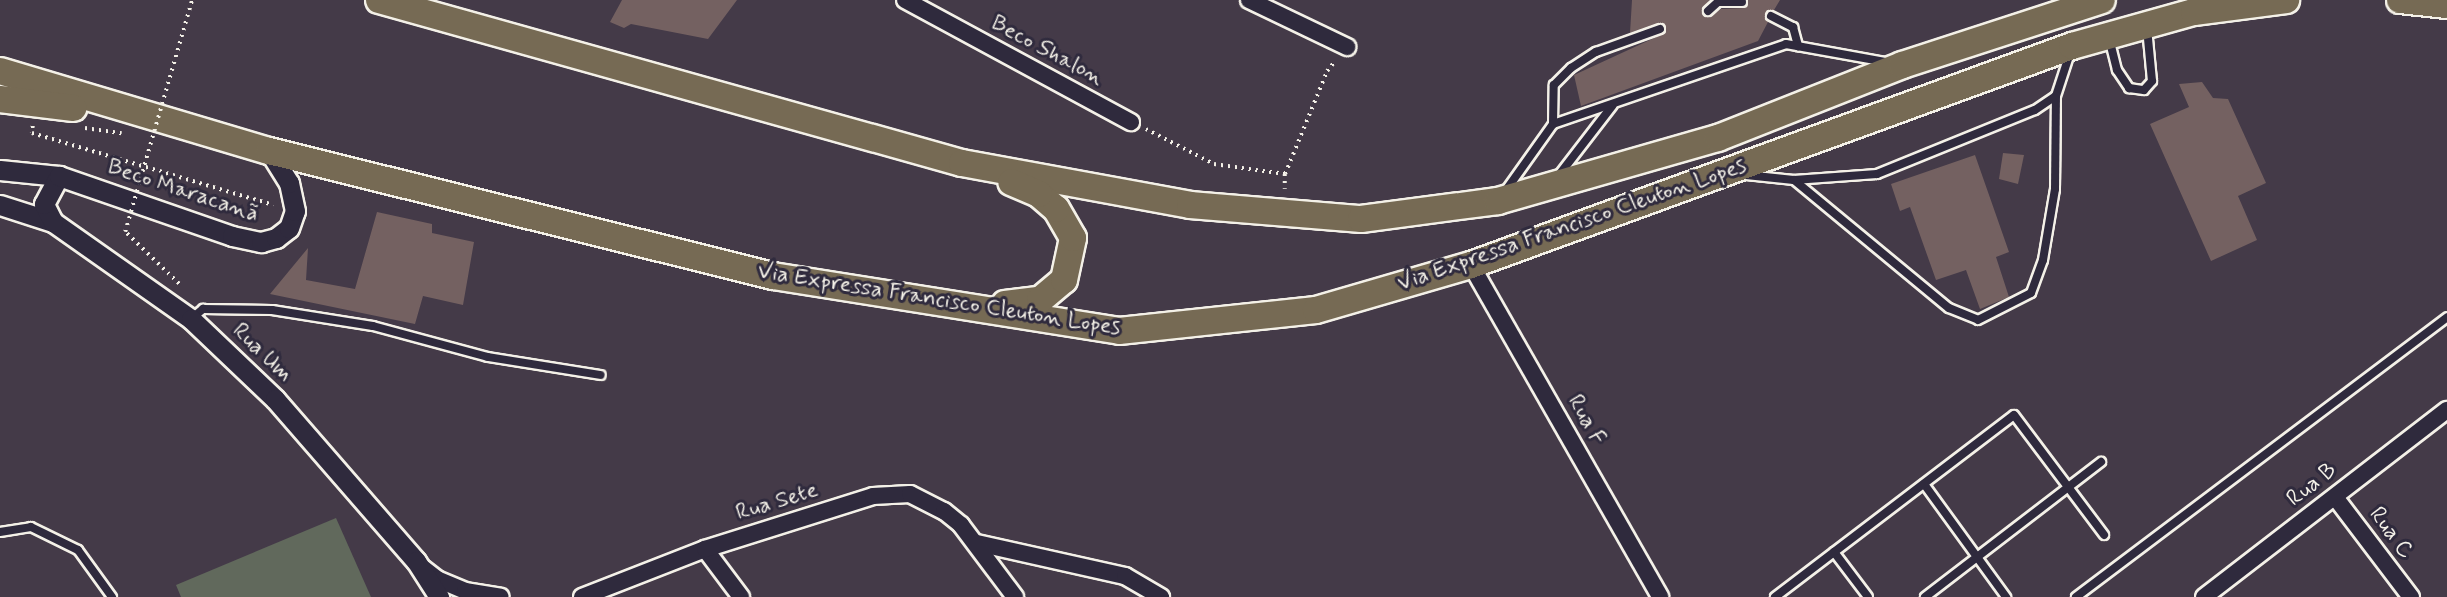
<!DOCTYPE html>
<html>
<head>
<meta charset="utf-8">
<style>
  body { margin:0 }
  #map { position:relative; width:2447px; height:597px; overflow:hidden; background:#443a48; font-family:Mynerve,sans-serif }
  div>[style] { position:absolute }
  .green>* { inset:0; background:#61695c }
  .building>* { inset:0; background:#746161 }
  .path>* { height:3.5px; margin-top:-1.75px; transform-origin:0; background:repeating-linear-gradient(90deg,#f4f1e8 0 2px,transparent 0 7px) }
  .roads { filter:drop-shadow(2px 0 #f4f1e8) drop-shadow(-2px 0 #f4f1e8) drop-shadow(0 2px #f4f1e8) drop-shadow(0 -2px #f4f1e8) }
  .service>* { height:8px; margin:-4px; padding:0 4px; transform-origin:4px; border-radius:4px; background:#2f2a3d }
  .minor>* { height:16px; margin:-8px; padding:0 8px; transform-origin:8px; border-radius:8px; background:#2f2a3d }
  .tertiary>* { height:19px; margin:-9.5px; padding:0 9.5px; transform-origin:9.5px; border-radius:9.5px; background:#2f2a3d }
  .trunk>* { height:26px; margin:-13px; padding:0 13px; transform-origin:13px; border-radius:13px; background:#766a54 }
  .path-bridge>* { height:3.5px; margin-top:-1.75px; transform-origin:0; background:repeating-linear-gradient(90deg,#f4f1e8 0 2px,transparent 0 7px) }
  span { translate:-50% -50%; white-space:nowrap; text-align:center; line-height:1.15; -webkit-text-stroke:6px #2f2a3d; paint-order:stroke }
  .street-label { font-size:23px; color:#f4f1e8 }
</style>
</head>
<body>
<div id="map">
  <div class="green">
    <div style="clip-path:polygon(336px 518px,371px 597px,181px 597px,176px 585px)"></div>
  </div>
  <div class="building">
    <div style="clip-path:polygon(622px 0,737px 0,708px 39px,631px 24px,624px 28px,610px 22px)"></div>
    <div style="clip-path:polygon(1632px 0,1710px 0,1702px 10px,1709px 17px,1721px 9px,1745px 8px,1748px 0,1780px 0,1774px 10px,1766px 12px,1768px 22px,1758px 41px,1581px 106px,1574px 75px,1665px 33px,1660px 23px,1630px 33px)"></div>
    <div style="clip-path:polygon(2202px 82px,2213px 98px,2228px 99px,2266px 183px,2238px 196px,2257px 240px,2211px 261px,2150px 124px,2189px 107px,2179px 84px)"></div>
    <div style="clip-path:polygon(2003px 153px,2024px 155px,2018px 184px,1999px 179px)"></div>
    <div style="clip-path:polygon(1975px 155px,2009px 252px,1996px 257px,2009px 297px,1980px 309px,1966px 270px,1936px 280px,1910px 207px,1900px 211px,1891px 184px)"></div>
    <div style="clip-path:polygon(377px 212px,432px 224px,432px 233px,474px 242px,463px 305px,423px 296px,415px 324px,270px 294px,308px 248px,306px 280px,355px 289px)"></div>
  </div>
  <div class="path">
    <div style="left:33px;top:126px;width:7px;rotate:98deg"></div>
    <div style="left:32px;top:133px;width:252px;rotate:16.6deg"></div>
    <div style="left:85px;top:128px;width:37px;rotate:8deg"></div>
    <div style="left:1146px;top:129px;width:76px;rotate:27.2deg"></div>
    <div style="left:1214px;top:164px;width:72px;rotate:8deg"></div>
    <div style="left:1285px;top:174px;width:15px;rotate:90deg"></div>
    <div style="left:1285px;top:174px;width:111px;rotate:-67.8deg"></div>
    <div style="left:1327px;top:71px;width:13px;rotate:-51deg"></div>
  </div>
  <div class="roads">
    <div class="service">
      <div style="left:1708px;top:11px;width:13px;rotate:-42deg"></div>
      <div style="left:1718px;top:2px;width:24px"></div>
      <div style="left:1771px;top:16px;width:25px;rotate:27deg"></div>
      <div style="left:1793px;top:27px;width:20px;rotate:75deg"></div>
      <div style="left:2109px;top:38px;width:33px;rotate:76deg"></div>
      <div style="left:2117px;top:70px;width:22px;rotate:56deg"></div>
      <div style="left:2129px;top:88px;width:15px;rotate:8deg"></div>
      <div style="left:2144px;top:90px;width:12px;rotate:-48deg"></div>
      <div style="left:2152px;top:81px;width:53px;rotate:-95.4deg"></div>
      <div style="left:1553px;top:124px;width:39px;rotate:-89deg"></div>
      <div style="left:1554px;top:85px;width:24px;rotate:-45deg"></div>
      <div style="left:1571px;top:68px;width:30px;rotate:-33deg"></div>
      <div style="left:1596px;top:52px;width:68px;rotate:-19.8deg"></div>
      <div style="left:1559px;top:175px;width:88px;rotate:-52.4deg"></div>
      <div style="left:1746px;top:175px;width:48px;rotate:5.9deg"></div>
      <div style="left:1794px;top:180px;width:83px;rotate:-4.1deg"></div>
      <div style="left:1877px;top:174px;width:170px;rotate:-22.1deg"></div>
      <div style="left:2035px;top:110px;width:25px;rotate:-34deg"></div>
      <div style="left:2056px;top:96px;width:45px;rotate:-72deg"></div>
      <div style="left:1794px;top:180px;width:201px;rotate:39.6deg"></div>
      <div style="left:1949px;top:308px;width:31px;rotate:22deg"></div>
      <div style="left:1978px;top:320px;width:59px;rotate:-27deg"></div>
      <div style="left:2031px;top:293px;width:35px;rotate:-70deg"></div>
      <div style="left:2043px;top:260px;width:72px;rotate:-80.4deg"></div>
      <div style="left:2055px;top:189px;width:93px;rotate:-89.4deg"></div>
      <div style="left:1504px;top:193px;width:85px;rotate:-54.6deg"></div>
      <div style="left:1553px;top:124px;width:246px;rotate:-18.9deg"></div>
      <div style="left:1786px;top:44px;width:102px;rotate:10.2deg"></div>
      <div style="left:191px;top:319px;width:16px;rotate:-40deg"></div>
      <div style="left:203px;top:309px;width:69px;rotate:0.8deg"></div>
      <div style="left:272px;top:310px;width:102px;rotate:9deg"></div>
      <div style="left:373px;top:326px;width:119px;rotate:15.1deg"></div>
      <div style="left:488px;top:357px;width:114px;rotate:9.1deg"></div>
      <div style="left:1924px;top:484px;width:140px;rotate:54deg"></div>
      <div style="left:0;top:532px;width:31px;rotate:-9deg"></div>
      <div style="left:31px;top:527px;width:52px;rotate:26.1deg"></div>
      <div style="left:78px;top:550px;width:58px;rotate:54.1deg"></div>
      <div style="left:1834px;top:552px;width:56px;rotate:52.9deg"></div>
      <div style="left:1775px;top:597px;width:300px;rotate:-37.3deg"></div>
      <div style="left:2014px;top:415px;width:150px;rotate:53.1deg"></div>
      <div style="left:1925px;top:597px;width:222px;rotate:-37.5deg"></div>
      <div style="left:2076px;top:597px;width:465px;rotate:-37deg"></div>
    </div>
    <div class="minor">
      <div style="left:905px;top:0;width:257px;rotate:28.4deg"></div>
      <div style="left:1249px;top:0;width:109px;rotate:25.6deg"></div>
      <div style="left:1471px;top:265px;width:382px;rotate:60.3deg"></div>
      <div style="left:2335px;top:497px;width:126px;rotate:52.8deg"></div>
      <div style="left:977px;top:543px;width:152px;rotate:12.6deg"></div>
      <div style="left:1125px;top:576px;width:42px;rotate:30.3deg"></div>
      <div style="left:705px;top:549px;width:60px;rotate:53.1deg"></div>
      <div style="left:423px;top:568px;width:18px;rotate:38deg"></div>
      <div style="left:437px;top:579px;width:30px;rotate:23deg"></div>
      <div style="left:465px;top:591px;width:36px;rotate:9deg"></div>
      <div style="left:582px;top:597px;width:132px;rotate:-21.3deg"></div>
      <div style="left:705px;top:549px;width:176px;rotate:-17.5deg"></div>
      <div style="left:873px;top:496px;width:37px;rotate:-3deg"></div>
      <div style="left:910px;top:494px;width:38px;rotate:27deg"></div>
      <div style="left:944px;top:511px;width:22px;rotate:39deg"></div>
      <div style="left:961px;top:525px;width:90px;rotate:53.1deg"></div>
      <div style="left:2204px;top:597px;width:307px;rotate:-37.6deg"></div>
    </div>
    <div class="tertiary">
      <div style="left:0;top:170px;width:59px;rotate:5.8deg"></div>
      <div style="left:0;top:205px;width:56px;rotate:17.8deg"></div>
      <div style="left:53px;top:222px;width:169px;rotate:35.1deg"></div>
      <div style="left:191px;top:319px;width:116px;rotate:43.6deg"></div>
      <div style="left:275px;top:399px;width:215px;rotate:49deg"></div>
      <div style="left:416px;top:561px;width:43px;rotate:57.4deg"></div>
      <div style="left:53px;top:222px;width:20px;rotate:-117deg"></div>
      <div style="left:44px;top:204px;width:32px;rotate:-62deg"></div>
      <div style="left:59px;top:176px;width:183px;rotate:19.1deg"></div>
      <div style="left:232px;top:236px;width:30px;rotate:12deg"></div>
      <div style="left:261px;top:242px;width:16px;rotate:-15deg"></div>
      <div style="left:276px;top:238px;width:16px;rotate:-38deg"></div>
      <div style="left:289px;top:228px;width:18px;rotate:-71deg"></div>
      <div style="left:295px;top:211px;width:29px;rotate:-102deg"></div>
      <div style="left:289px;top:183px;width:38px;rotate:-122deg"></div>
    </div>
    <div class="trunk">
      <div style="left:379px;top:0;width:605px;rotate:15.62deg"></div>
      <div style="left:962px;top:163px;width:232px;rotate:10.4deg"></div>
      <div style="left:1190px;top:205px;width:172px;rotate:4.7deg"></div>
      <div style="left:1361px;top:219px;width:138px;rotate:-7.5deg"></div>
      <div style="left:1498px;top:201px;width:229px;rotate:-16deg"></div>
      <div style="left:1718px;top:138px;width:198px;rotate:-21.6deg"></div>
      <div style="left:1902px;top:65px;width:210px;rotate:-18deg"></div>
      <div style="left:2400px;top:0;width:47px;rotate:6.1deg"></div>
      <div style="left:0;top:71px;width:281px;rotate:16.6deg"></div>
      <div style="left:269px;top:151px;width:519px;rotate:13.93deg"></div>
      <div style="left:773px;top:276px;width:350px;rotate:9deg"></div>
      <div style="left:1119px;top:331px;width:198px;rotate:-6.1deg"></div>
      <div style="left:1316px;top:310px;width:161px;rotate:-16.2deg"></div>
      <div style="left:1471px;top:265px;width:640px;rotate:-20.02deg"></div>
      <div style="left:2072px;top:46px;width:127px;rotate:-15.6deg"></div>
      <div style="left:2194px;top:12px;width:93px;rotate:-7.4deg"></div>
      <div style="left:0;top:99px;width:74px;rotate:7deg"></div>
      <div style="left:1005px;top:304px;width:35px;rotate:-7deg"></div>
      <div style="left:1040px;top:300px;width:31px;rotate:-40deg"></div>
      <div style="left:1064px;top:280px;width:43px;rotate:-77.9deg"></div>
      <div style="left:1073px;top:238px;width:34px;rotate:-120deg"></div>
      <div style="left:1056px;top:209px;width:23px;rotate:-139deg"></div>
      <div style="left:1039px;top:194px;width:30px;rotate:-157deg"></div>
    </div>
  </div>
  <div class="path-bridge">
    <div style="left:179px;top:284px;width:75px;rotate:-136.1deg"></div>
    <div style="left:125px;top:232px;width:241px;rotate:-73.9deg"></div>
  </div>
  <div class="street-label">
    <span style="left:1047px;top:51px;rotate:28deg">Beco Shalon</span>
    <span style="left:183px;top:191px;rotate:18deg">Beco Maracanã</span>
    <span style="left:1572px;top:225px;rotate:-19deg">Via Expressa Francisco Cleuton Lopes</span>
    <span style="left:939px;top:300px;rotate:9deg">Via Expressa Francisco Cleuton Lopes</span>
    <span style="left:262px;top:353px;rotate:44deg">Rua Um</span>
    <span style="left:1586px;top:420px;rotate:60deg">Rua F</span>
    <span style="left:2312px;top:485px;rotate:-38deg">Rua B</span>
    <span style="left:777px;top:502px;rotate:-17deg">Rua Sete</span>
    <span style="left:2391px;top:533px;rotate:53deg">Rua C</span>
  </div>
</div>
</body>
</html>
